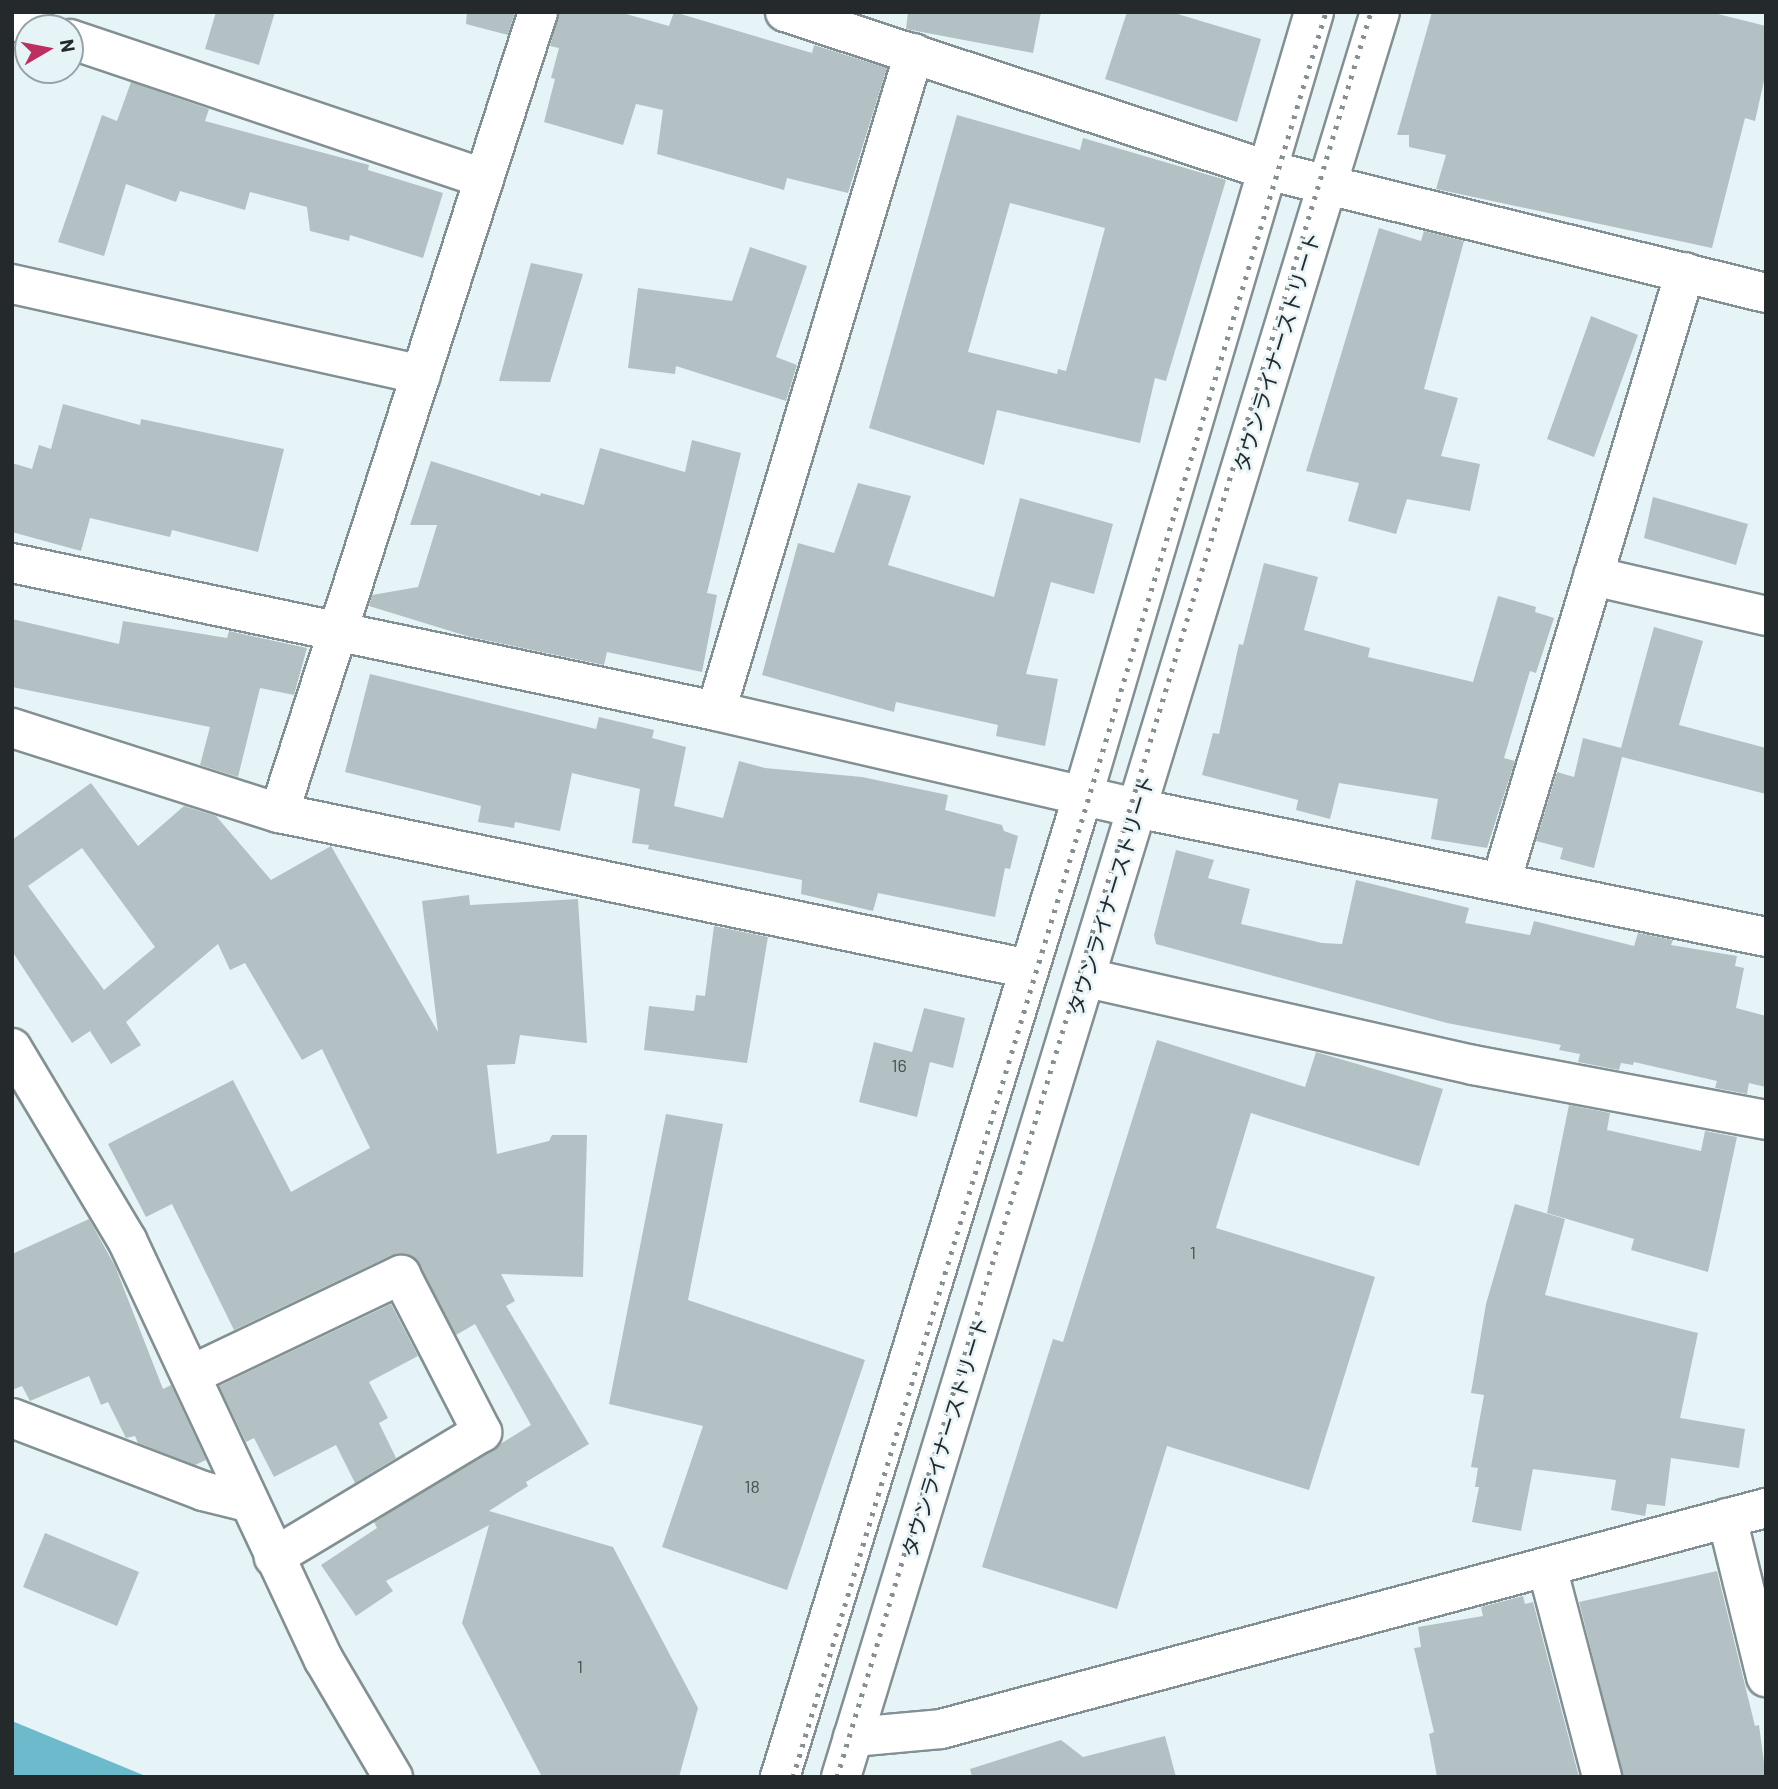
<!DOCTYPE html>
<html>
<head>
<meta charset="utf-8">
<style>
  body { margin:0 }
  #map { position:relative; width:1778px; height:1789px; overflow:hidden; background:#e6f4f8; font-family:Barlow,"Noto Sans JP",sans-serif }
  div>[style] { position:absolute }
  .forest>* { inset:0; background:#6dbacd }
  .building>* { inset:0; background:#b3c1c4 }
  .roads { filter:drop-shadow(2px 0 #839093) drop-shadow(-2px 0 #839093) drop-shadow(0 2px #839093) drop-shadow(0 -2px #839093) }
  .minor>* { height:38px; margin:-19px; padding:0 19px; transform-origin:19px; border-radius:19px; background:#fff }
  .rail>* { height:5px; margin-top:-2.5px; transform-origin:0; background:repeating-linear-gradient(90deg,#869093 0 3.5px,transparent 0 10.5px) }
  span { translate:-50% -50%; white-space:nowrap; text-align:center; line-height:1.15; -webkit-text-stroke:5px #e6f4f8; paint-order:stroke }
  .number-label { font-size:18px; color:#484f51 }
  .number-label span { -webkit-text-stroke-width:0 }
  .street-label { font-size:21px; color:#24292b }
  .frame { position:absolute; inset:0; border:14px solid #24292b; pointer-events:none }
  .north { position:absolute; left:14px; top:14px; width:70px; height:70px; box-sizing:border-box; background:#e6f4f8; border:2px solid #98a3a6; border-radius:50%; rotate:80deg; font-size:19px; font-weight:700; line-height:28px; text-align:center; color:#24292b }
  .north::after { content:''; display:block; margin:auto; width:24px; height:32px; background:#bc2f5f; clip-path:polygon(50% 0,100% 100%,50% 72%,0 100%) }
</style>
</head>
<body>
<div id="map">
  <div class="forest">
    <div style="clip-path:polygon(12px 1721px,148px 1777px,12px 1777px)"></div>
  </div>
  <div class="building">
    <div style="clip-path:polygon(216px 12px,275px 12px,259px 65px,205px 49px)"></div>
    <div style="clip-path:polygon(467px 12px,515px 12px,508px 35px,466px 24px)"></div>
    <div style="clip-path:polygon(559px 12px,619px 12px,669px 26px,674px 12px,812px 53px,814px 45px,887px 68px,848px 193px,787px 178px,784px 190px,657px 154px,663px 110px,636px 104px,623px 145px,544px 122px,555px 79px,551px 78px,559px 48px,550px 46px)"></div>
    <div style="clip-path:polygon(908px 12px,1041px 12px,1033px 53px,906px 29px)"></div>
    <div style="clip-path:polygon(1127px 12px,1171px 12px,1261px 39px,1237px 122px,1105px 79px)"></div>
    <div style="clip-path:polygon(1432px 12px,1710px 12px,1766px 26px,1766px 72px,1755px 121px,1745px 118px,1712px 248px,1436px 189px,1446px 155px,1409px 147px,1409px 135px,1397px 135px)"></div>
    <div style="clip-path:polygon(131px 82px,209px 109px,205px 121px,369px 165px,368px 170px,443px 193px,423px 258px,350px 235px,349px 241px,310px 231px,307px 207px,250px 192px,245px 210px,180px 191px,176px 202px,126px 184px,104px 256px,58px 242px,102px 115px,117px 121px)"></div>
    <div style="clip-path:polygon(evenodd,957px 115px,1080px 150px,1083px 138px,1226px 180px,1166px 381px,1155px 378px,1140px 443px,997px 410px,984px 465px,869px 428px,957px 115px,1010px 203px,1105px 228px,1066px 371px,1058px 369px,1057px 374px,968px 352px,1010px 203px)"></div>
    <div style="clip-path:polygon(1379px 228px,1421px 241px,1424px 231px,1464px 241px,1424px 389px,1458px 398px,1441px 456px,1480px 464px,1470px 511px,1407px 499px,1396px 534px,1348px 521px,1359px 483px,1306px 471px)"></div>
    <div style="clip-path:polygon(750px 247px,807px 266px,776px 357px,797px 365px,786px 401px,676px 366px,675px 374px,628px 368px,638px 288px,732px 301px)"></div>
    <div style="clip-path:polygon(531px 263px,583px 274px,550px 382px,499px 381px)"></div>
    <div style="clip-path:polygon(1591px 316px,1638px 335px,1594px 457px,1547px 439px)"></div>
    <div style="clip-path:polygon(63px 404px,140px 425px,141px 419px,284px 449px,258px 552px,172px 530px,170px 537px,90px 518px,81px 551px,12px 532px,12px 463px,32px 469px,39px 445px,51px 449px)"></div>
    <div style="clip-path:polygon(692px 440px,741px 453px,707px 593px,717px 595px,702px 672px,607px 652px,604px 665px,470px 637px,369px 606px,372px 595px,418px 587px,437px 525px,410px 525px,431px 461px,540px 496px,541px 493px,584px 505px,600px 448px,685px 472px)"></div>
    <div style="clip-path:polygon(858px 483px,911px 496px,888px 565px,994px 597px,1020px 498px,1113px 524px,1094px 594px,1051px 582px,1026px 674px,1058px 679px,1045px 746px,996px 736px,998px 725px,896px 702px,894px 712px,762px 675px,798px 543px,834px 553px)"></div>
    <div style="clip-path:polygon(1653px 497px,1748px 524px,1736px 565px,1644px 538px)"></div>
    <div style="clip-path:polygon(1264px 563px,1318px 577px,1304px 630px,1370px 648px,1368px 657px,1473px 682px,1498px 596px,1536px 607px,1535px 612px,1554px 618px,1536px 673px,1530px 671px,1504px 758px,1515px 761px,1487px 848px,1431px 839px,1438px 799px,1339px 783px,1330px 819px,1296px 810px,1298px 800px,1202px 775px,1213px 733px,1219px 734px,1239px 644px,1243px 645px)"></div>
    <div style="clip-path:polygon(12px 619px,119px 644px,123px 621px,227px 638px,229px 631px,307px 648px,294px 695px,260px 688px,238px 777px,200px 765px,210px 727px,12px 687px)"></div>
    <div style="clip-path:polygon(1654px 627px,1703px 641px,1679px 725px,1766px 748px,1766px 794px,1622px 757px,1594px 868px,1560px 859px,1563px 848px,1536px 841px,1557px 772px,1574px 777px,1583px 738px,1621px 748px)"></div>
    <div style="clip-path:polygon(370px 674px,596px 729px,599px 717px,654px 730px,652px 738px,686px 747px,674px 806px,723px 818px,739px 761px,765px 768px,862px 777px,948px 795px,945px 810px,1002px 825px,1004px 831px,1018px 836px,1010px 869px,1005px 868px,995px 917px,878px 893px,873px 911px,801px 894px,802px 880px,648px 849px,649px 845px,632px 843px,640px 789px,572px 773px,560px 831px,515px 822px,514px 828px,478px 822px,481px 806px,345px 772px)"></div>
    <div style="clip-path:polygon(evenodd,91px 783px,138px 846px,184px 806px,216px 816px,271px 880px,331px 846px,438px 1032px,422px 901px,469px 895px,470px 905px,578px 899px,587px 1043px,520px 1035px,515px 1064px,487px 1065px,497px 1154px,549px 1141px,552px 1135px,587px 1135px,583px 1277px,501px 1274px,515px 1301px,506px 1306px,589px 1444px,526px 1482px,528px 1486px,489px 1511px,613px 1547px,698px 1708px,679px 1777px,542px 1777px,462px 1623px,489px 1525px,386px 1581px,393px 1591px,356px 1616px,321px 1565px,377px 1528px,374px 1522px,531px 1425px,475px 1324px,456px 1335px,412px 1256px,392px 1255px,234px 1330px,172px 1204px,146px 1217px,108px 1144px,233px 1080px,291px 1192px,370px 1148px,322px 1049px,302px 1060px,245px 963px,230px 970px,218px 944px,126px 1022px,141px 1045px,111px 1064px,90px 1031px,72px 1043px,12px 951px,12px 840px,91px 783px,82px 848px,155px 947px,104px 990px,28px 886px,82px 848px)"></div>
    <div style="clip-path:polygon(1176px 850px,1214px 860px,1208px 878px,1250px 889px,1241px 924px,1322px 943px,1342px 944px,1356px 880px,1469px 908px,1465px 923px,1530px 935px,1534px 921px,1634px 946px,1638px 933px,1673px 940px,1671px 945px,1737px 956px,1735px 966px,1744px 968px,1736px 1008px,1766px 1016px,1766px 1087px,1749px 1083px,1747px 1094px,1715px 1088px,1717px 1081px,1634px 1062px,1633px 1065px,1621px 1063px,1619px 1070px,1578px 1062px,1580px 1054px,1559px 1050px,1561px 1045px,1447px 1023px,1156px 944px,1154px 935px)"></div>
    <div style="clip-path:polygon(714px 926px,768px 937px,747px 1063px,644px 1050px,649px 1006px,694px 1011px,696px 995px,705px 996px)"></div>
    <div style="clip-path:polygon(924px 1008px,965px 1018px,953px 1068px,930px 1062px,917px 1117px,859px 1102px,874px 1042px,912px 1052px)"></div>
    <div style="clip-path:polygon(1157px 1040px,1305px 1087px,1316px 1052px,1443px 1089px,1419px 1166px,1251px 1113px,1216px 1228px,1375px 1277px,1309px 1490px,1167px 1446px,1117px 1609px,982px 1567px,1053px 1339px,1063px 1342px)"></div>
    <div style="clip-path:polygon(1569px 1105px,1610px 1113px,1607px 1130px,1701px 1151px,1705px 1131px,1737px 1137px,1708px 1272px,1631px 1250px,1634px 1239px,1547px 1213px)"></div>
    <div style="clip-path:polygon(666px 1114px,723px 1124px,688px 1300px,865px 1360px,787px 1590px,662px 1547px,703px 1426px,609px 1404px)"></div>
    <div style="clip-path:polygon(1515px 1204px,1565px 1219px,1545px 1295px,1698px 1333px,1680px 1418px,1745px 1429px,1739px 1468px,1671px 1458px,1665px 1506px,1647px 1504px,1645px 1516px,1611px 1510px,1616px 1480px,1533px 1469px,1521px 1531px,1472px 1522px,1479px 1487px,1475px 1487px,1478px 1468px,1471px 1467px,1484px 1395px,1471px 1393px,1486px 1304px)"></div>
    <div style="clip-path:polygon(89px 1219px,115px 1266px,163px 1389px,171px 1385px,206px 1460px,195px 1465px,138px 1443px,135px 1436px,126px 1438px,108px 1402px,101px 1405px,89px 1376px,30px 1401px,22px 1386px,12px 1390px,12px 1254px)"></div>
    <div style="clip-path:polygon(391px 1304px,418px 1356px,369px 1382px,388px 1418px,379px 1423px,396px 1458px,355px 1483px,336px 1445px,274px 1477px,254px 1438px,246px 1442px,219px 1386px)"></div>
    <div style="clip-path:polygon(45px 1533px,139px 1572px,117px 1626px,23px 1587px)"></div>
    <div style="clip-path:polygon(1717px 1571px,1755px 1726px,1759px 1725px,1766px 1777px,1623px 1777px,1579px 1602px)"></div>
    <div style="clip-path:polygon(1523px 1596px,1525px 1604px,1533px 1602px,1579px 1777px,1437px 1777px,1429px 1734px,1434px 1732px,1414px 1648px,1421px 1647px,1418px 1627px,1483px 1616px,1481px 1607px)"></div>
    <div style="clip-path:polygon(1165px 1736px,1176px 1777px,972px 1777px,970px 1769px,1061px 1740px,1083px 1757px)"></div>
  </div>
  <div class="roads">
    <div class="minor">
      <div style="left:785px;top:12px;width:507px;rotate:18.15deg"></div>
      <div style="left:1267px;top:170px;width:514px;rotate:13.85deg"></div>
      <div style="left:12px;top:20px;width:26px;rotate:18deg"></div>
      <div style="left:70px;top:39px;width:437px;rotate:18.6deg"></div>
      <div style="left:12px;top:284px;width:419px;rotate:12.5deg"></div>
      <div style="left:12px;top:563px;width:719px;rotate:11.87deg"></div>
      <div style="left:716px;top:711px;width:431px;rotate:13deg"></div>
      <div style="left:1136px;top:808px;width:643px;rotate:11.57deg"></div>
      <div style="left:1593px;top:576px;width:178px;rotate:13deg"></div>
      <div style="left:716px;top:711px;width:687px;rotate:-73.25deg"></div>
      <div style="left:12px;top:728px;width:280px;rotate:17.7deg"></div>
      <div style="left:279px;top:813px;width:766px;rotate:11.75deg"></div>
      <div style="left:279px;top:813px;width:842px;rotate:-72.08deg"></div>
      <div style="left:1501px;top:882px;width:637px;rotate:-73.21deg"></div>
      <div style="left:1087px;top:978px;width:396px;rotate:12.7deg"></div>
      <div style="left:1473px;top:1065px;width:298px;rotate:10.6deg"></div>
      <div style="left:12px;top:1048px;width:224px;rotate:59.1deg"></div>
      <div style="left:127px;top:1240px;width:464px;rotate:64.9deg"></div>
      <div style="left:324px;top:1660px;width:136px;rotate:59.5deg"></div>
      <div style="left:191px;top:1375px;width:233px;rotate:-25.5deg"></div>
      <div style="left:401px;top:1275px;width:177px;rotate:62.7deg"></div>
      <div style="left:482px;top:1432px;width:243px;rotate:149deg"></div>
      <div style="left:12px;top:1418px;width:204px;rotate:20.9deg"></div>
      <div style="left:203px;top:1491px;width:45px;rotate:14deg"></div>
      <div style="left:1727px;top:1518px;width:164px;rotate:76.2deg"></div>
      <div style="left:1547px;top:1567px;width:217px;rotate:75.3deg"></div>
      <div style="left:853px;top:1737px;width:88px;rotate:-5.2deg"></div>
      <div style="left:941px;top:1729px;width:854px;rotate:-15deg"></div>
      <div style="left:780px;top:1777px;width:1028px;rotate:-72.85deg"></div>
      <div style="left:1083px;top:795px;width:816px;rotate:-73.56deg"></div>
      <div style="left:841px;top:1777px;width:1845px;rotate:-73.02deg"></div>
    </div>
  </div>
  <div class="rail">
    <div style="left:793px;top:1777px;width:1844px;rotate:-73.2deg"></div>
    <div style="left:837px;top:1777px;width:1844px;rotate:-73.17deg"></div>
  </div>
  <div class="number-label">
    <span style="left:899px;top:1065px">16</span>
    <span style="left:1193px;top:1252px">1</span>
    <span style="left:752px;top:1486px">18</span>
    <span style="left:580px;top:1666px">1</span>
  </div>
  <div class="street-label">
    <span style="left:1277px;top:352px;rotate:-73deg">タウンライナーストリート</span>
    <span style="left:1111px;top:895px;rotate:-73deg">タウンライナーストリート</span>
    <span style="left:945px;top:1437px;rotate:-73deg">タウンライナーストリート</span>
  </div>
  <div class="frame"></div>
  <div class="north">N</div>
</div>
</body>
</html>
